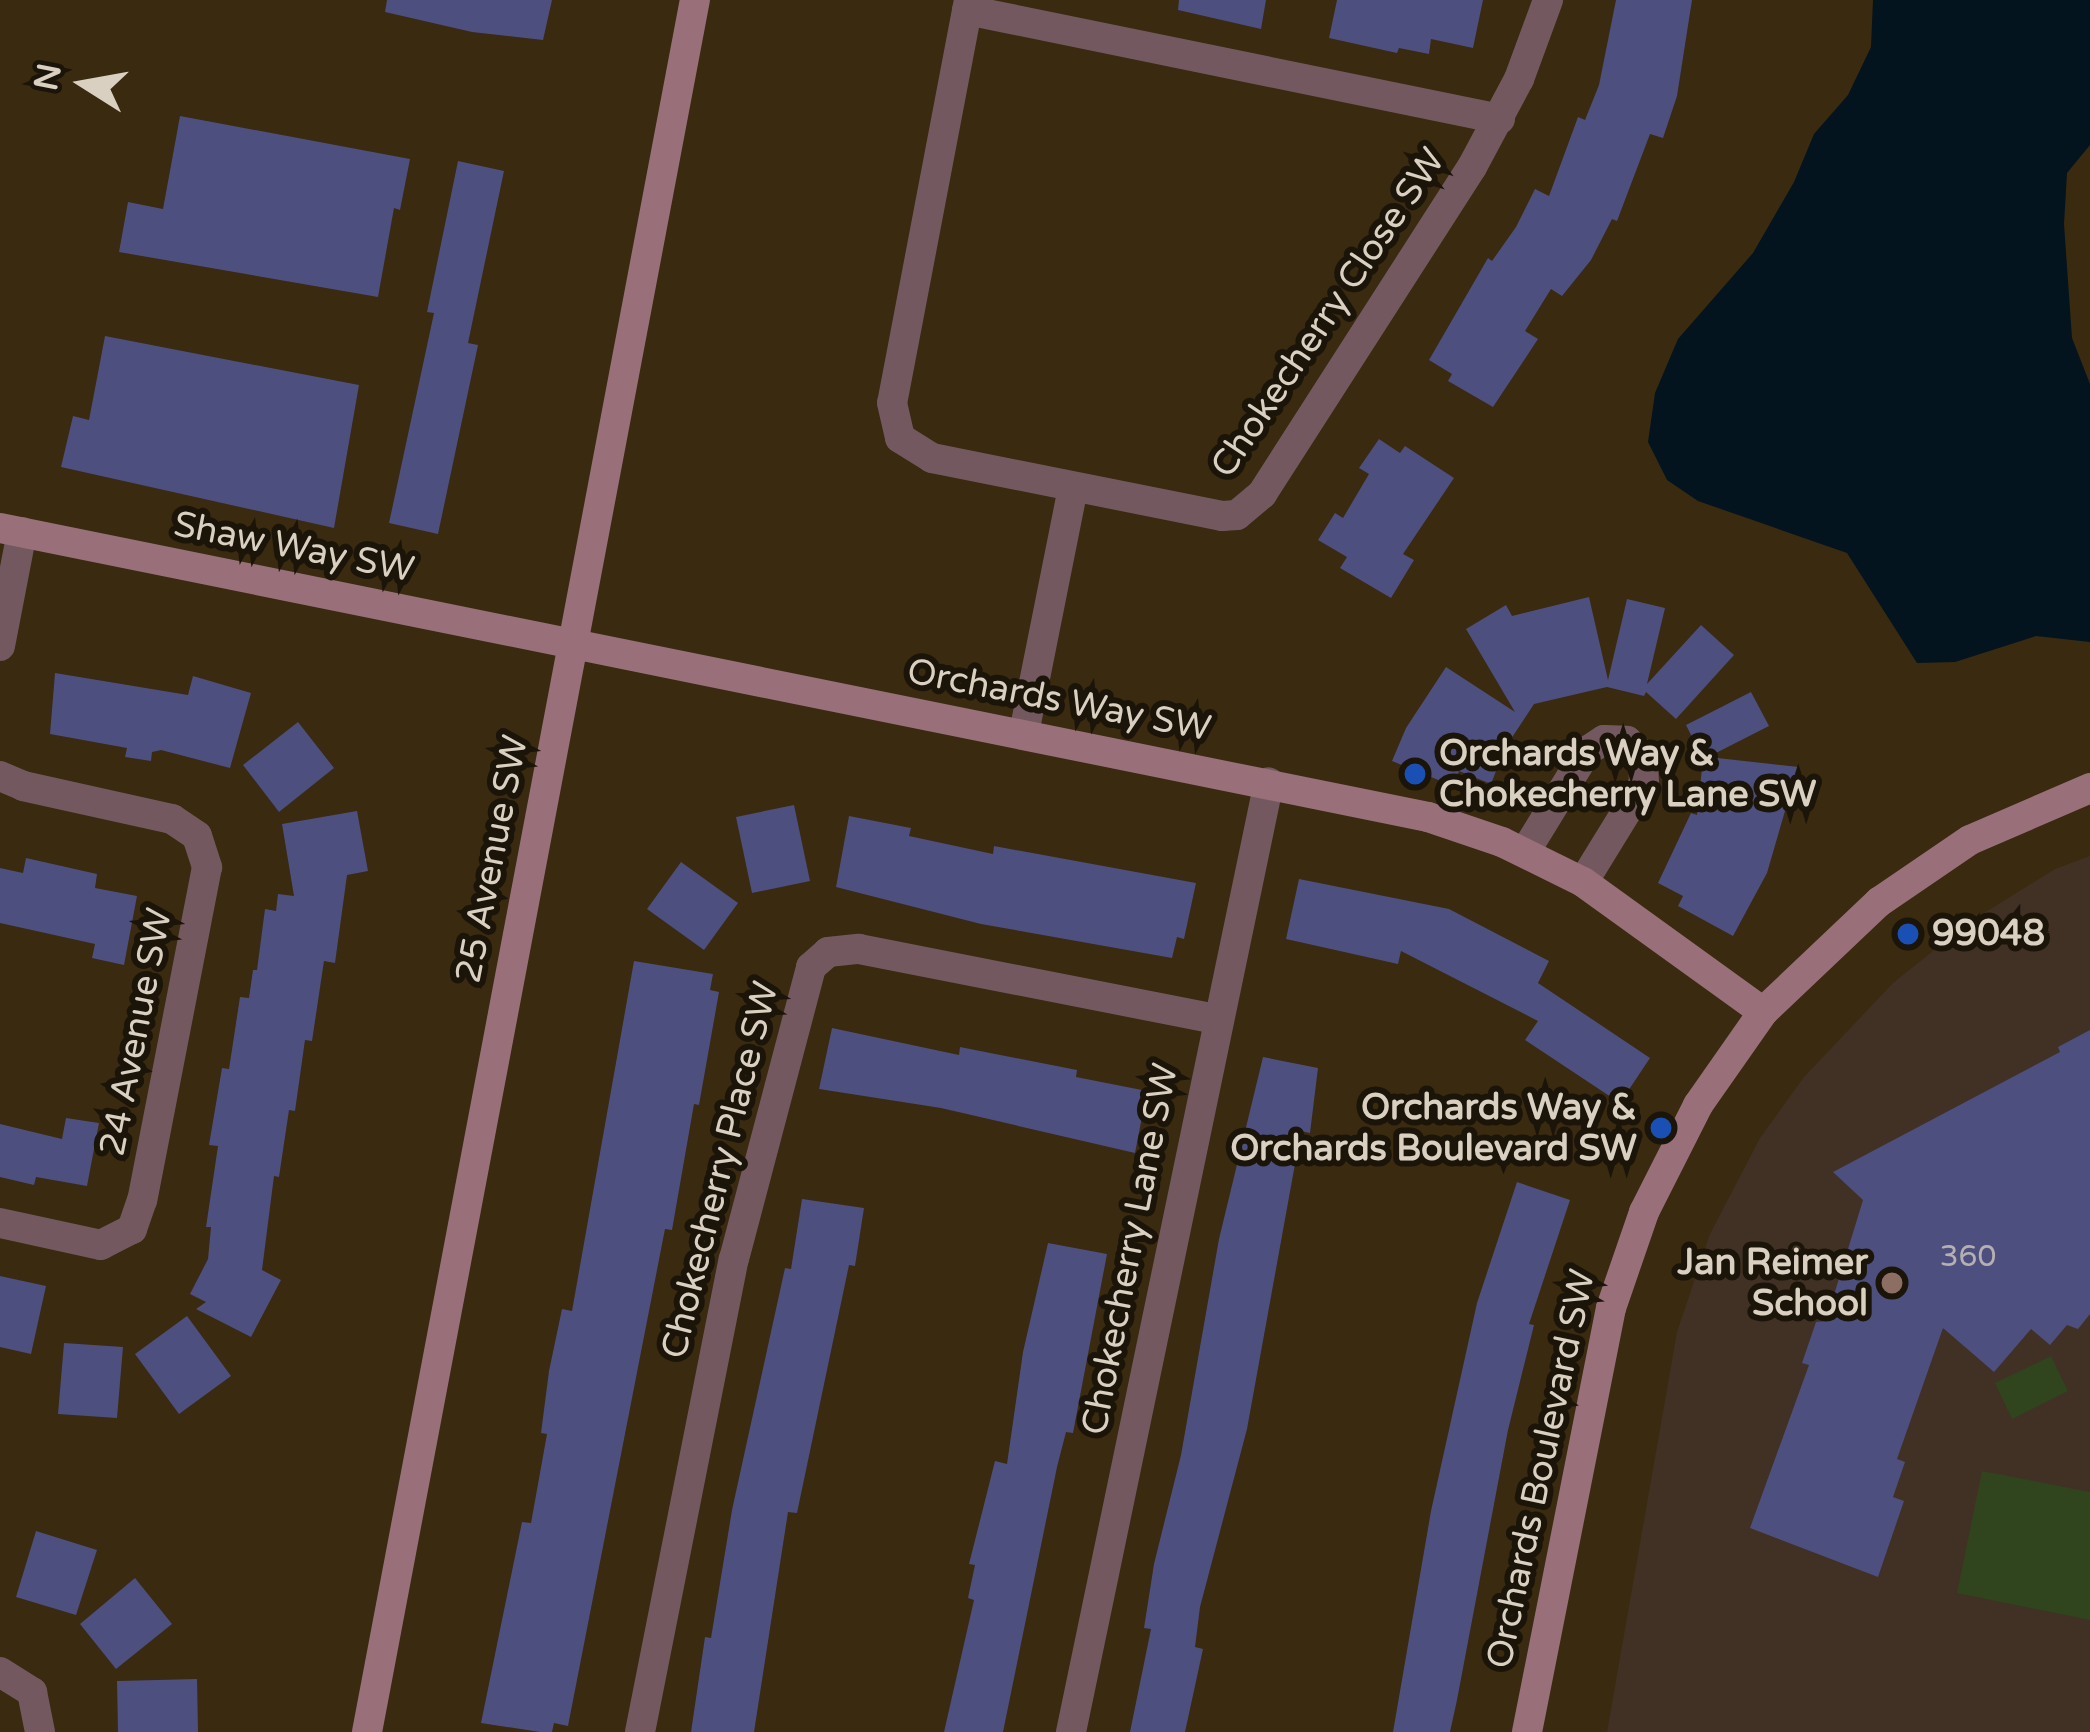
<!DOCTYPE html>
<html>
<head>
<meta charset="utf-8">
<style>
  body { margin:0 }
  #map { position:relative; width:2090px; height:1732px; overflow:hidden; background:#392a10; font-family:"Varela Round",sans-serif }
  div>[style] { position:absolute }
  .education>* { inset:0; background:#403124 }
  .green>* { inset:0; background:#30441e }
  .water>* { inset:0; background:#03141e }
  .building>* { inset:0; background:#4d4f7f }
  .street>* { height:30px; margin:-15px; padding:0 15px; transform-origin:15px; border-radius:15px; background:#73595f }
  .secondary>* { height:30px; margin:-15px; padding:0 15px; transform-origin:15px; border-radius:15px; background:#99707a }
  .dots>* { width:33px; height:33px; translate:-50% -50%; box-sizing:border-box; border:6px solid #1b1409; border-radius:50% }
  span { translate:-50% -50%; white-space:nowrap; text-align:center; line-height:1.15; -webkit-text-stroke:12px #1b1409; paint-order:stroke }
  .number-label { font-size:30px; color:#b6b0b0 }
  .number-label span { -webkit-text-stroke-width:0 }
  .street-label { font-size:36px; color:#d9d0c1 }
  .poi-label { font-size:36px; color:#d9d0c1; font-weight:700 }
  .left { translate:0 -50%; text-align:left }
  .right { translate:-100% -50%; text-align:right }
  .north { position:absolute; left:24px; top:24px; width:120px; height:120px; -webkit-text-stroke:9px #1b1409; paint-order:stroke; rotate:281deg; font-size:33px; font-weight:700; line-height:48px; text-align:center; color:#d9d0c1 }
  .north::after { content:''; display:block; margin:auto; width:42px; height:54px; background:#d9d0c1; clip-path:polygon(50% 0,100% 100%,50% 72%,0 100%) }
</style>
</head>
<body>
<div id="map">
  <div class="education">
    <div style="clip-path:polygon(2090px 856px,2090px 1732px,1607px 1732px,1677px 1332px,1710px 1234px,1760px 1138px,1804px 1077px,1893px 983px,1968px 923px,2055px 869px)"></div>
  </div>
  <div class="green">
    <div style="clip-path:polygon(2051px 1356px,2068px 1391px,2012px 1419px,1995px 1383px)"></div>
    <div style="clip-path:polygon(1982px 1471px,2090px 1492px,2090px 1620px,1957px 1593px)"></div>
  </div>
  <div class="water">
    <div style="clip-path:polygon(1873px 0,2090px 0,2090px 145px,2067px 173px,2064px 224px,2072px 338px,2090px 384px,2090px 642px,2036px 636px,1955px 662px,1917px 663px,1847px 553px,1698px 501px,1667px 480px,1648px 442px,1655px 393px,1678px 339px,1753px 253px,1794px 182px,1814px 134px,1848px 95px,1871px 47px)"></div>
  </div>
  <div class="building">
    <div style="clip-path:polygon(387px 0,552px 0,543px 40px,472px 32px,385px 12px)"></div>
    <div style="clip-path:polygon(1179px 0,1266px 0,1261px 29px,1178px 10px)"></div>
    <div style="clip-path:polygon(1337px 0,1483px 0,1473px 48px,1431px 39px,1429px 54px,1399px 48px,1397px 53px,1329px 38px)"></div>
    <div style="clip-path:polygon(1616px 0,1692px 0,1677px 96px,1663px 138px,1650px 134px,1617px 221px,1612px 219px,1591px 260px,1562px 296px,1551px 289px,1525px 331px,1538px 339px,1493px 407px,1448px 381px,1452px 374px,1429px 360px,1488px 258px,1492px 261px,1516px 227px,1535px 189px,1549px 196px,1578px 117px,1585px 120px,1599px 85px)"></div>
    <div style="clip-path:polygon(180px 116px,410px 159px,400px 210px,394px 208px,378px 297px,119px 252px,128px 202px,163px 209px)"></div>
    <div style="clip-path:polygon(458px 161px,504px 171px,468px 343px,478px 345px,438px 534px,389px 523px,434px 313px,427px 312px)"></div>
    <div style="clip-path:polygon(105px 336px,359px 385px,334px 528px,61px 467px,73px 416px,89px 420px)"></div>
    <div style="clip-path:polygon(1379px 439px,1400px 453px,1405px 446px,1454px 478px,1403px 554px,1414px 560px,1391px 598px,1340px 568px,1347px 557px,1318px 540px,1335px 513px,1343px 518px,1369px 474px,1359px 468px)"></div>
    <div style="clip-path:polygon(1589px 597px,1608px 680px,1627px 599px,1665px 608px,1647px 684px,1701px 625px,1734px 655px,1676px 719px,1646px 692px,1644px 696px,1607px 687px,1534px 704px,1505px 748px,1491px 784px,1459px 771px,1453px 786px,1392px 761px,1406px 728px,1446px 667px,1515px 712px,1466px 629px,1506px 605px,1512px 616px)"></div>
    <div style="clip-path:polygon(55px 673px,188px 695px,193px 676px,251px 693px,230px 768px,161px 750px,152px 752px,151px 761px,125px 757px,127px 748px,50px 734px)"></div>
    <div style="clip-path:polygon(1751px 692px,1769px 726px,1708px 757px,1799px 767px,1794px 812px,1785px 811px,1767px 873px,1733px 936px,1678px 906px,1683px 896px,1658px 883px,1691px 813px,1697px 815px,1703px 759px,1686px 725px)"></div>
    <div style="clip-path:polygon(298px 722px,334px 768px,279px 812px,243px 765px)"></div>
    <div style="clip-path:polygon(794px 805px,810px 881px,752px 893px,736px 817px)"></div>
    <div style="clip-path:polygon(357px 811px,368px 871px,347px 875px,335px 963px,324px 961px,312px 1041px,305px 1040px,295px 1111px,289px 1110px,279px 1177px,274px 1176px,262px 1270px,281px 1280px,251px 1337px,196px 1309px,206px 1302px,190px 1294px,208px 1259px,211px 1227px,206px 1227px,218px 1146px,209px 1145px,222px 1068px,229px 1069px,240px 997px,249px 998px,253px 970px,257px 970px,265px 909px,276px 911px,278px 894px,294px 896px,282px 824px)"></div>
    <div style="clip-path:polygon(849px 816px,911px 828px,909px 836px,993px 854px,994px 846px,1196px 883px,1184px 939px,1177px 937px,1172px 958px,981px 924px,836px 887px)"></div>
    <div style="clip-path:polygon(26px 858px,97px 874px,95px 888px,137px 896px,124px 965px,92px 958px,95px 944px,0 923px,0 868px,23px 873px)"></div>
    <div style="clip-path:polygon(681px 862px,738px 903px,704px 950px,647px 909px)"></div>
    <div style="clip-path:polygon(1299px 879px,1449px 909px,1549px 961px,1538px 983px,1650px 1058px,1620px 1103px,1525px 1040px,1538px 1021px,1401px 951px,1398px 964px,1286px 939px)"></div>
    <div style="clip-path:polygon(634px 961px,713px 974px,710px 990px,719px 992px,699px 1105px,694px 1104px,672px 1230px,665px 1229px,568px 1726px,554px 1723px,552px 1732px,540px 1732px,481px 1723px,522px 1522px,531px 1523px,547px 1434px,541px 1433px,549px 1371px,562px 1309px,572px 1311px)"></div>
    <div style="clip-path:polygon(832px 1028px,959px 1055px,960px 1047px,1077px 1070px,1076px 1077px,1147px 1091px,1135px 1153px,941px 1108px,819px 1089px)"></div>
    <div style="clip-path:polygon(2090px 1030px,2090px 1314px,2078px 1329px,2067px 1325px,2050px 1345px,2031px 1329px,1994px 1372px,1943px 1328px,1897px 1459px,1905px 1462px,1893px 1497px,1904px 1501px,1878px 1577px,1750px 1528px,1809px 1365px,1802px 1363px,1816px 1322px,1826px 1321px,1863px 1200px,1833px 1172px,2060px 1052px,2058px 1047px)"></div>
    <div style="clip-path:polygon(1263px 1057px,1318px 1068px,1310px 1133px,1301px 1131px,1247px 1429px,1200px 1607px,1195px 1647px,1203px 1649px,1185px 1732px,1130px 1732px,1151px 1629px,1144px 1628px,1154px 1564px,1181px 1455px,1219px 1239px)"></div>
    <div style="clip-path:polygon(66px 1118px,99px 1123px,87px 1186px,36px 1177px,34px 1185px,0 1177px,0 1124px,62px 1139px)"></div>
    <div style="clip-path:polygon(1517px 1182px,1570px 1200px,1529px 1324px,1534px 1325px,1508px 1430px,1457px 1700px,1450px 1732px,1393px 1732px,1431px 1511px,1477px 1303px)"></div>
    <div style="clip-path:polygon(802px 1199px,864px 1208px,855px 1266px,849px 1265px,797px 1513px,788px 1512px,754px 1732px,691px 1732px,705px 1637px,711px 1638px,732px 1510px,785px 1268px,791px 1269px)"></div>
    <div style="clip-path:polygon(1048px 1243px,1107px 1254px,1073px 1433px,1066px 1432px,1057px 1467px,1003px 1732px,944px 1732px,974px 1600px,968px 1598px,975px 1565px,969px 1564px,995px 1461px,1007px 1464px,1023px 1352px)"></div>
    <div style="clip-path:polygon(0 1276px,46px 1286px,31px 1354px,0 1347px)"></div>
    <div style="clip-path:polygon(187px 1316px,231px 1376px,179px 1414px,135px 1354px)"></div>
    <div style="clip-path:polygon(64px 1343px,123px 1347px,117px 1418px,58px 1414px)"></div>
    <div style="clip-path:polygon(36px 1531px,97px 1550px,76px 1615px,16px 1597px)"></div>
    <div style="clip-path:polygon(135px 1578px,172px 1624px,116px 1669px,80px 1624px)"></div>
    <div style="clip-path:polygon(197px 1679px,198px 1732px,118px 1732px,117px 1681px)"></div>
  </div>
  <div class="street">
    <div style="left:969px;top:0;width:410px;rotate:100.8deg"></div>
    <div style="left:892px;top:403px;width:36px;rotate:77deg"></div>
    <div style="left:900px;top:438px;width:38px;rotate:32deg"></div>
    <div style="left:932px;top:458px;width:296px;rotate:11.3deg"></div>
    <div style="left:1222px;top:516px;width:15px;rotate:-4deg"></div>
    <div style="left:1237px;top:515px;width:33px;rotate:-40deg"></div>
    <div style="left:1262px;top:494px;width:389px;rotate:-57.3deg"></div>
    <div style="left:1472px;top:167px;width:100px;rotate:-61.9deg"></div>
    <div style="left:1519px;top:79px;width:84px;rotate:-69.8deg"></div>
    <div style="left:967px;top:10px;width:544px;rotate:11.56deg"></div>
    <div style="left:0;top:646px;width:116px;rotate:-79.1deg"></div>
    <div style="left:1024px;top:733px;width:250px;rotate:-78.7deg"></div>
    <div style="left:0;top:776px;width:25px;rotate:23deg"></div>
    <div style="left:23px;top:786px;width:153px;rotate:12.5deg"></div>
    <div style="left:172px;top:819px;width:30px;rotate:34deg"></div>
    <div style="left:197px;top:836px;width:33px;rotate:72deg"></div>
    <div style="left:207px;top:867px;width:339px;rotate:101deg"></div>
    <div style="left:142px;top:1200px;width:31px;rotate:109deg"></div>
    <div style="left:132px;top:1229px;width:35px;rotate:153deg"></div>
    <div style="left:101px;top:1245px;width:103px;rotate:-167.7deg"></div>
    <div style="left:1525px;top:852px;width:119px;rotate:-58.5deg"></div>
    <div style="left:1587px;top:751px;width:20px;rotate:-33deg"></div>
    <div style="left:1604px;top:740px;width:23px;rotate:2deg"></div>
    <div style="left:1627px;top:741px;width:22px;rotate:43deg"></div>
    <div style="left:1643px;top:756px;width:27px;rotate:88deg"></div>
    <div style="left:1644px;top:783px;width:116px;rotate:121.6deg"></div>
    <div style="left:0;top:1672px;width:38px;rotate:32deg"></div>
    <div style="left:32px;top:1692px;width:41px;rotate:78.7deg"></div>
    <div style="left:640px;top:1732px;width:482px;rotate:-78.8deg"></div>
    <div style="left:734px;top:1259px;width:302px;rotate:-75.2deg"></div>
    <div style="left:811px;top:967px;width:23px;rotate:-41deg"></div>
    <div style="left:828px;top:952px;width:31px;rotate:-6deg"></div>
    <div style="left:859px;top:949px;width:365px;rotate:11.1deg"></div>
    <div style="left:1071px;top:1732px;width:970px;rotate:-78.23deg"></div>
  </div>
  <div class="secondary">
    <div style="left:0;top:528px;width:1457px;rotate:11.44deg"></div>
    <div style="left:1428px;top:817px;width:78px;rotate:18.7deg"></div>
    <div style="left:1502px;top:842px;width:90px;rotate:26.3deg"></div>
    <div style="left:1583px;top:882px;width:222px;rotate:35.8deg"></div>
    <div style="left:367px;top:1732px;width:1763px;rotate:-79.28deg"></div>
    <div style="left:1527px;top:1732px;width:432px;rotate:-78.8deg"></div>
    <div style="left:1611px;top:1308px;width:102px;rotate:-71deg"></div>
    <div style="left:1644px;top:1212px;width:120px;rotate:-63.2deg"></div>
    <div style="left:1698px;top:1105px;width:113px;rotate:-55deg"></div>
    <div style="left:1763px;top:1012px;width:160px;rotate:-43.5deg"></div>
    <div style="left:1879px;top:902px;width:110px;rotate:-34.3deg"></div>
    <div style="left:1970px;top:840px;width:131px;rotate:-23.4deg"></div>
  </div>
  <div class="dots">
    <div style="left:1415px;top:774px;background:#1a4fb4"></div>
    <div style="left:1908px;top:934px;background:#1a4fb4"></div>
    <div style="left:1661px;top:1128px;background:#1a4fb4"></div>
    <div style="left:1892px;top:1283px;background:#8d6e63"></div>
  </div>
  <div class="number-label">
    <span style="left:1968px;top:1257px">360</span>
  </div>
  <div class="street-label">
    <span style="left:1328px;top:313px;rotate:-56deg">Chokecherry Close SW</span>
    <span style="left:294px;top:547px;rotate:11deg">Shaw Way SW</span>
    <span style="left:1059px;top:700px;rotate:11deg">Orchards Way SW</span>
    <span style="left:492px;top:859px;rotate:-79deg">25 Avenue SW</span>
    <span style="left:136px;top:1032px;rotate:-79deg">24 Avenue SW</span>
    <span style="left:720px;top:1170px;rotate:-76deg">Chokecherry Place SW</span>
    <span style="left:1130px;top:1249px;rotate:-79deg">Chokecherry Lane SW</span>
    <span style="left:1541px;top:1469px;rotate:-78deg">Orchards Boulevard SW</span>
  </div>
  <div class="poi-label">
    <span class="left" style="left:1439px;top:774px">Orchards Way &amp;<br>Chokecherry Lane SW</span>
    <span class="left" style="left:1932px;top:934px">99048</span>
    <span class="right" style="left:1637px;top:1128px">Orchards Way &amp;<br>Orchards Boulevard SW</span>
    <span class="right" style="left:1868px;top:1283px">Jan Reimer<br>School</span>
  </div>
  <div class="north">N</div>
</div>
</body>
</html>
